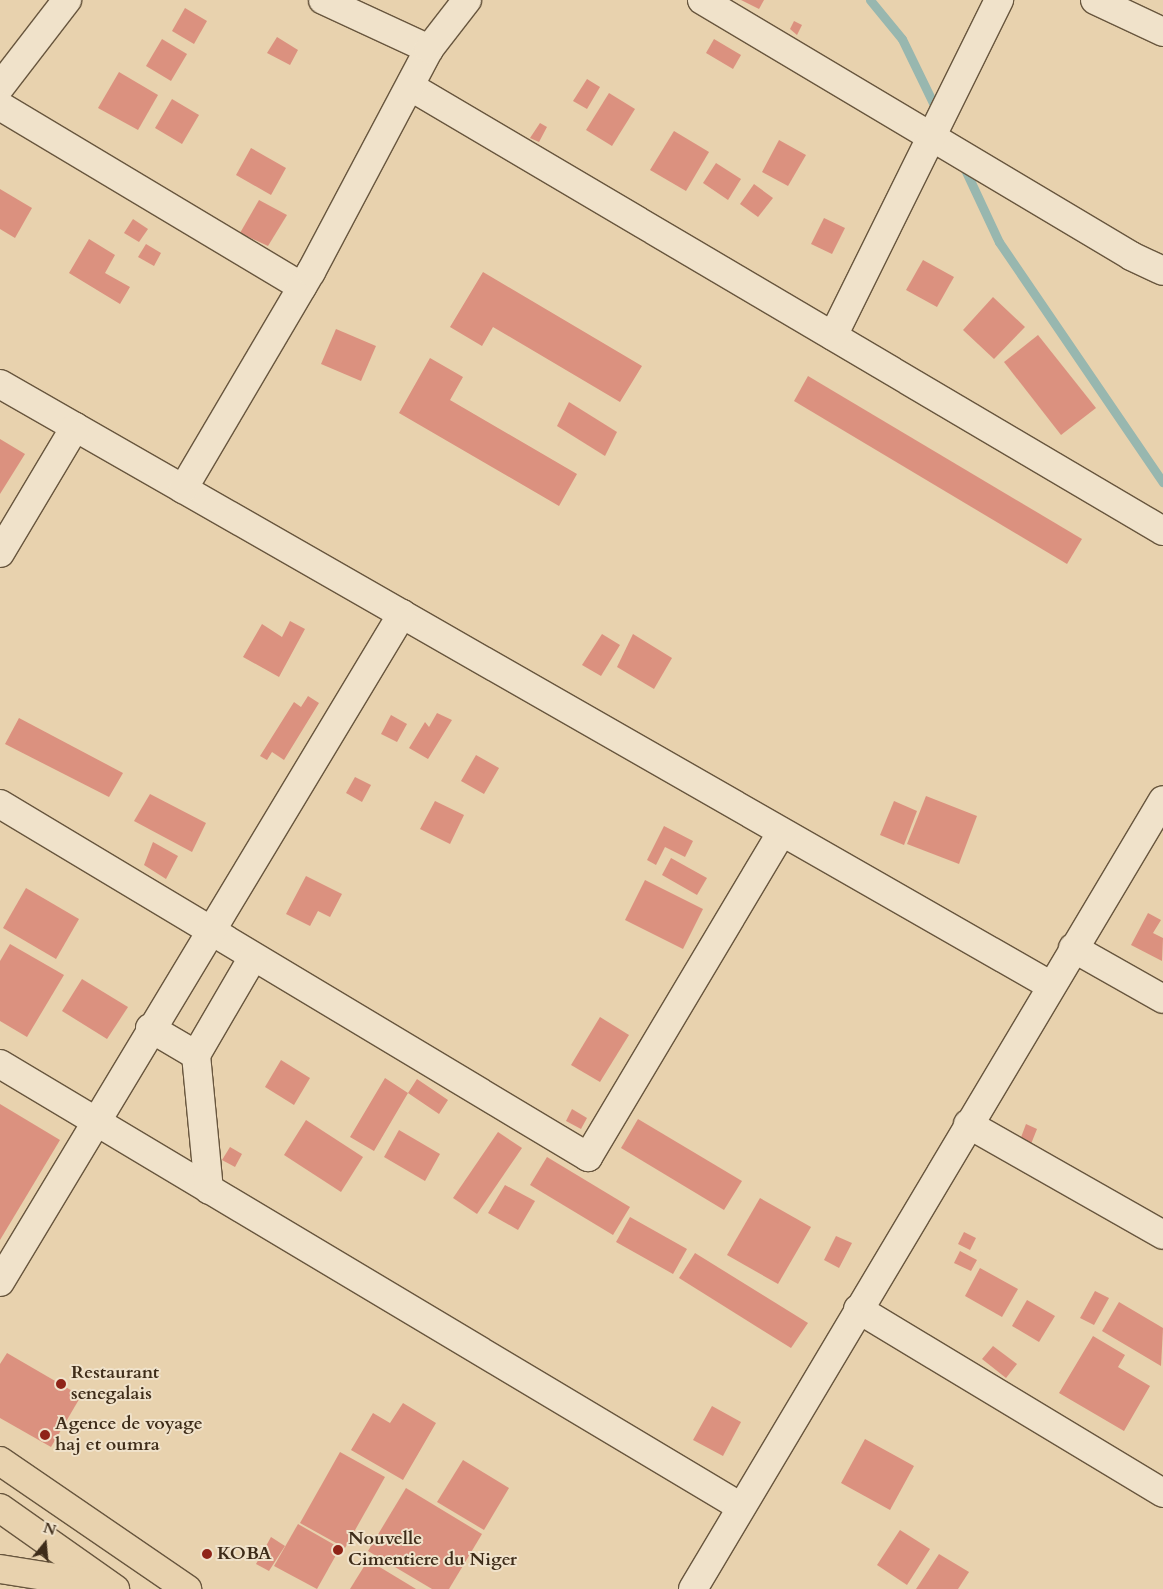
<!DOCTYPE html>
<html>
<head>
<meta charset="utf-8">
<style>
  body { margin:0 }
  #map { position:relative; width:1163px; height:1589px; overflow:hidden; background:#e8d2ae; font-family:Cardo,serif }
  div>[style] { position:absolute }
  .stream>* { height:9px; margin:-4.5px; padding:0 4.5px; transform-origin:4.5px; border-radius:4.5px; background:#98b7af }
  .building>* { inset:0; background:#db917f }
  .roads { filter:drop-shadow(1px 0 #68563e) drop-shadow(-1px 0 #68563e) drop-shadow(0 1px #68563e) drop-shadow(0 -1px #68563e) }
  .minor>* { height:28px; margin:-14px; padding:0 14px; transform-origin:14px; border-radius:14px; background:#f0e2ca }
  .major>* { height:28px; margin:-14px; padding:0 14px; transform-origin:14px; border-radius:14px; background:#e8d2ae }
  .dots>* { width:14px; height:14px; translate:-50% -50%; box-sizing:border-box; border:2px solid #f0e2ca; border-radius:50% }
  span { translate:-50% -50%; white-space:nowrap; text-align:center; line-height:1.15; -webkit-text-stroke:4px #f0e2ca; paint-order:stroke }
  .poi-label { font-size:18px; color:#3e2c19; font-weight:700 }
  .left { translate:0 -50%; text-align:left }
  .north { position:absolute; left:20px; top:1519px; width:50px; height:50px; -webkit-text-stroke:4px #f0e2ca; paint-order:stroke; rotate:17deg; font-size:14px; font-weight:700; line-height:20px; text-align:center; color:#3e2c19 }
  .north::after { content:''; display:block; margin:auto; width:18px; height:22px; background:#3e2c19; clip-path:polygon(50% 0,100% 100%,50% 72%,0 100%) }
</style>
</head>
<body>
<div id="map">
  <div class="stream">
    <div style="left:870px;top:0;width:50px;rotate:50.6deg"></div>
    <div style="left:902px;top:39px;width:82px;rotate:64.1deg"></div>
    <div style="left:962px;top:163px;width:87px;rotate:64.9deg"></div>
    <div style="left:999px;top:242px;width:291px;rotate:55.7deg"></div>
  </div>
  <div class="building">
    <div style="clip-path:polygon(741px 0,764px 0,759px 9px)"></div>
    <div style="clip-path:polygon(185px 8px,207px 21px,194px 44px,172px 31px)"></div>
    <div style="clip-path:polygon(794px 21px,802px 25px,797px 35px,790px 29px)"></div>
    <div style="clip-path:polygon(277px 37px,298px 50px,290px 65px,267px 53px)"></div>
    <div style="clip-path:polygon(162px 39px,187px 54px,171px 81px,146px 66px)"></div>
    <div style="clip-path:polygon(714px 39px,741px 55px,733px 69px,706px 53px)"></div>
    <div style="clip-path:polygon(119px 72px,158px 95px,138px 130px,98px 108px)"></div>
    <div style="clip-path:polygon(587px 79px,600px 87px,587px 109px,573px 101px)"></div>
    <div style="clip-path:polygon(609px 93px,635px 109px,612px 146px,586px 130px)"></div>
    <div style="clip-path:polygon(172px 99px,199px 115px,182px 144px,155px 128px)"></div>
    <div style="clip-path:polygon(540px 123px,547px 127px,539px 142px,530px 138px)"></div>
    <div style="clip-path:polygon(674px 131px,709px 152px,686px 191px,650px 170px)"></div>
    <div style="clip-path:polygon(779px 140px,806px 155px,788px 186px,762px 172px)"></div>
    <div style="clip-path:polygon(251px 148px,286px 168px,271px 195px,236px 175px)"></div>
    <div style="clip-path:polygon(716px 163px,741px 179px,728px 200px,703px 183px)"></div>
    <div style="clip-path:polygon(754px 184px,773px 198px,758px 217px,740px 204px)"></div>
    <div style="clip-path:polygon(0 189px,32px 208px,15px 238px,0 229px)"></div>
    <div style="clip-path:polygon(259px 200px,287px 215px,268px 246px,240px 233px)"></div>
    <div style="clip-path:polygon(824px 218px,845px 228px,832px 254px,811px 244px)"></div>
    <div style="clip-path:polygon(133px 219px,148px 229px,139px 242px,124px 233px)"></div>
    <div style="clip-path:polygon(89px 239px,115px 255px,105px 273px,130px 287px,120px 304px,69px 273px)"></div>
    <div style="clip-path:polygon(146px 244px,161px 253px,154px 266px,138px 257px)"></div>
    <div style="clip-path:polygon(923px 260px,954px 277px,937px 307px,906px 290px)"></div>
    <div style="clip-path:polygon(483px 272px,642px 366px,620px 402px,493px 327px,482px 346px,450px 327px)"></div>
    <div style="clip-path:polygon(993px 297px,1025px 327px,994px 359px,963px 330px)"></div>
    <div style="clip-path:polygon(336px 329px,376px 346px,361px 381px,321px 364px)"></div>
    <div style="clip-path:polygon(1038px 335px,1096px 408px,1061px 435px,1004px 362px)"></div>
    <div style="clip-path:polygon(430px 358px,463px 377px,450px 400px,577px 474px,559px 506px,399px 413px)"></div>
    <div style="clip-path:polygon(808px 376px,1082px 539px,1067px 564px,794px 401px)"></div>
    <div style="clip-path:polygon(569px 402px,617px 432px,605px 456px,557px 426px)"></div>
    <div style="clip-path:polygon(0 439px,25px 454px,0 494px)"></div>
    <div style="clip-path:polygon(290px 621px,305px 629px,279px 677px,243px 657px,262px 624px,282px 637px)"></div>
    <div style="clip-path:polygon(602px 634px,620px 645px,601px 676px,582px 665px)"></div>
    <div style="clip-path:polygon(633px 634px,672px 658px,654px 689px,617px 667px)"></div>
    <div style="clip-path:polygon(308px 696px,319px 703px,284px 760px,272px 752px,267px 760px,260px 756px,294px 702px,301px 707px)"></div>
    <div style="clip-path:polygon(437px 713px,452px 720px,428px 759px,409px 748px,425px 722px,429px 727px)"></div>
    <div style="clip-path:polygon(391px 715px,407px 724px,397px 742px,381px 734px)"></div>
    <div style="clip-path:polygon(19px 718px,123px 773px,109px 797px,5px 744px)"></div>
    <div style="clip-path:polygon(476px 755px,499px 768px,484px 794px,461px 781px)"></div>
    <div style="clip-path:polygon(355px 777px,371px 785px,362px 802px,346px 793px)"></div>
    <div style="clip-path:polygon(150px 794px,206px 823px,192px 852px,134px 821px)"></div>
    <div style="clip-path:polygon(926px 796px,977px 816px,959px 864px,907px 844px)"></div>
    <div style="clip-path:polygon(435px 801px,464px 815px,450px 844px,420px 829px)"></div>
    <div style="clip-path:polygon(894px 801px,917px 811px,904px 845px,880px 835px)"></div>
    <div style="clip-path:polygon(664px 826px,693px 841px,685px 857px,665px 847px,656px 865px,647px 860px)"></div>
    <div style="clip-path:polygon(153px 842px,178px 856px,166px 879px,144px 865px)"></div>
    <div style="clip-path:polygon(671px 858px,707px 878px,697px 895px,662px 875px)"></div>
    <div style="clip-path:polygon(306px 876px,342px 894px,330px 917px,318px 911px,310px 926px,286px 914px)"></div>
    <div style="clip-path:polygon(645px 880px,703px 909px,683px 949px,625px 920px)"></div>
    <div style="clip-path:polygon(26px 888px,79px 919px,56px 959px,3px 928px)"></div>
    <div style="clip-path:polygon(1148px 913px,1161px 920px,1153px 933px,1163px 938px,1162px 961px,1131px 945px)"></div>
    <div style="clip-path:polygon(10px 944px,64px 975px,27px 1037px,0 1021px,0 961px)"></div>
    <div style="clip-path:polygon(82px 979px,128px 1007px,107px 1039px,62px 1011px)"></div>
    <div style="clip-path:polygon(600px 1017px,629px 1035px,600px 1082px,571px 1065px)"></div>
    <div style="clip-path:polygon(281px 1060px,310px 1078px,294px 1105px,265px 1087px)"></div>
    <div style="clip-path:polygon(385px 1078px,408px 1093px,417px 1079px,448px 1100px,439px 1114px,408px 1093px,374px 1151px,350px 1137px)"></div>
    <div style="clip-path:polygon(0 1104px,60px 1140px,0 1240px)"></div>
    <div style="clip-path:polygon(572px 1109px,587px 1118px,581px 1129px,566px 1121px)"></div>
    <div style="clip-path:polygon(638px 1119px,742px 1181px,724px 1210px,621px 1148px)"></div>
    <div style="clip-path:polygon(306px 1120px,363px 1157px,341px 1192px,284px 1155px)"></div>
    <div style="clip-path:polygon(1026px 1124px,1037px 1129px,1031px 1144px,1020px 1140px)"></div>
    <div style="clip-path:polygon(399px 1130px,440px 1154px,425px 1181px,384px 1157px)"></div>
    <div style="clip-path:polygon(498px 1132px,522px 1148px,477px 1214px,453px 1198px)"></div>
    <div style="clip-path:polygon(230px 1147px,242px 1154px,235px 1167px,222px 1160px)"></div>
    <div style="clip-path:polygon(547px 1157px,630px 1207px,613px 1235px,530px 1185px)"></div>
    <div style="clip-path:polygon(505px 1185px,535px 1201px,518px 1230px,488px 1213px)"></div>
    <div style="clip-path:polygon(760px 1198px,811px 1227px,778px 1284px,727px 1255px)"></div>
    <div style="clip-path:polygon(630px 1217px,687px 1249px,673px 1274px,616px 1242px)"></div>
    <div style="clip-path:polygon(964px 1232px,976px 1238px,970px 1250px,958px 1244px)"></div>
    <div style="clip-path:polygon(836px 1236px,852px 1243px,839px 1268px,824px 1260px)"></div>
    <div style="clip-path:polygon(960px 1251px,977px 1260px,971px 1271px,954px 1263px)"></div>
    <div style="clip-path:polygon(695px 1253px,808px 1323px,791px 1348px,679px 1278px)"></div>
    <div style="clip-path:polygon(980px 1268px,1018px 1289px,1002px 1317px,965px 1296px)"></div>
    <div style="clip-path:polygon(1095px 1291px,1109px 1298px,1094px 1325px,1080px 1318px)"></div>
    <div style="clip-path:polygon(1027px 1300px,1055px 1316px,1039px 1342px,1012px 1326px)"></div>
    <div style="clip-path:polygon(1119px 1302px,1163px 1328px,1161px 1366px,1102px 1331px)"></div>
    <div style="clip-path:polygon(1093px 1336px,1125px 1355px,1118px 1367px,1150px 1386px,1124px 1431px,1059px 1393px)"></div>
    <div style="clip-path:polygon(993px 1346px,1017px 1364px,1006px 1378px,982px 1359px)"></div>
    <div style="clip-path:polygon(7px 1353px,81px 1396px,51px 1447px,0 1418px,0 1364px)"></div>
    <div style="clip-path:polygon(403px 1403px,436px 1423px,403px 1480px,351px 1450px,373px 1413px,390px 1423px)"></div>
    <div style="clip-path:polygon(712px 1406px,741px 1422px,723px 1456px,693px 1440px)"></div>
    <div style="clip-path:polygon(865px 1439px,914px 1466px,890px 1510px,841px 1483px)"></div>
    <div style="clip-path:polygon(340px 1452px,385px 1477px,345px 1548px,300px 1523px)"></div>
    <div style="clip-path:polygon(463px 1460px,509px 1488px,484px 1530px,437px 1502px)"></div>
    <div style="clip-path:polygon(406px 1488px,482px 1534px,449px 1589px,432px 1589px,368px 1551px)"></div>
    <div style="clip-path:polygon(298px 1524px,340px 1548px,317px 1589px,274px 1566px)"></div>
    <div style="clip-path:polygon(900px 1530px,930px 1549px,907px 1585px,877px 1565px)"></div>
    <div style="clip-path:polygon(271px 1537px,285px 1546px,269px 1571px,256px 1564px)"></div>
    <div style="clip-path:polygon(939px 1554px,969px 1572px,958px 1589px,916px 1589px)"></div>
    <div style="clip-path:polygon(368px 1560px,416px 1589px,350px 1589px)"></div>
  </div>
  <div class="roads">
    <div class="minor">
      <div style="left:323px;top:0;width:117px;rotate:24.8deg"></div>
      <div style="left:702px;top:0;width:500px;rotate:30.8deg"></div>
      <div style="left:1131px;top:256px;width:35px;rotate:25deg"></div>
      <div style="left:1095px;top:0;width:75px;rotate:25.2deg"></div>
      <div style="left:0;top:87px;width:110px;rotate:-52.4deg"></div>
      <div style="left:411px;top:87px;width:873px;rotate:30.56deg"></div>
      <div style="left:0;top:106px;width:352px;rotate:30.9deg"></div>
      <div style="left:833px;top:336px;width:375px;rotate:-63.7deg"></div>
      <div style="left:0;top:384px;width:1210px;rotate:29.79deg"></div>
      <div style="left:183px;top:489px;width:252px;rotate:-59.5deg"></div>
      <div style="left:311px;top:272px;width:252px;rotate:-62.1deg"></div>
      <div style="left:429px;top:49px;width:62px;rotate:-52.2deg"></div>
      <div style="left:0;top:553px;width:147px;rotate:-59.2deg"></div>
      <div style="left:0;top:804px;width:686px;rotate:30.98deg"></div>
      <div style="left:588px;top:1157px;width:378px;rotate:-59.2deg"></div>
      <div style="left:1073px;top:948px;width:103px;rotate:29.5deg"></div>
      <div style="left:150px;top:1028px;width:53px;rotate:30.4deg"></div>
      <div style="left:0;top:1064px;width:863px;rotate:30.87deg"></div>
      <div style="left:968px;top:1124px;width:224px;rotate:29.6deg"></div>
      <div style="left:209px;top:1190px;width:136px;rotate:-95.5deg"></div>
      <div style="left:196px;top:1055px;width:113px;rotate:-59.8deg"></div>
      <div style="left:0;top:1282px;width:780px;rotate:-58.96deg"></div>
      <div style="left:858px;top:1309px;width:356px;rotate:31.1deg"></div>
      <div style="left:693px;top:1589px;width:918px;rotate:-59.22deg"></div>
    </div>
    <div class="major">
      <div style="left:0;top:1461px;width:227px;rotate:34.4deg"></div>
      <div style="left:0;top:1508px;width:141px;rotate:35.2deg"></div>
      <div style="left:0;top:1569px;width:102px;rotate:9deg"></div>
    </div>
  </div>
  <div class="dots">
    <div style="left:61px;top:1384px;background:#8f2418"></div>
    <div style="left:45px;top:1435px;background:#8f2418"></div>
    <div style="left:338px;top:1550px;background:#8f2418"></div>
    <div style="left:207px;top:1554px;background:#8f2418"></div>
  </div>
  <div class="poi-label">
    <span class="left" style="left:71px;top:1384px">Restaurant<br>senegalais</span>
    <span class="left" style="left:55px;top:1435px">Agence de voyage<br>haj et oumra</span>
    <span class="left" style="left:348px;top:1550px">Nouvelle<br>Cimentiere du Niger</span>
    <span class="left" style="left:217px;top:1554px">KOBA</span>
  </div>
  <div class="north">N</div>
</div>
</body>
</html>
